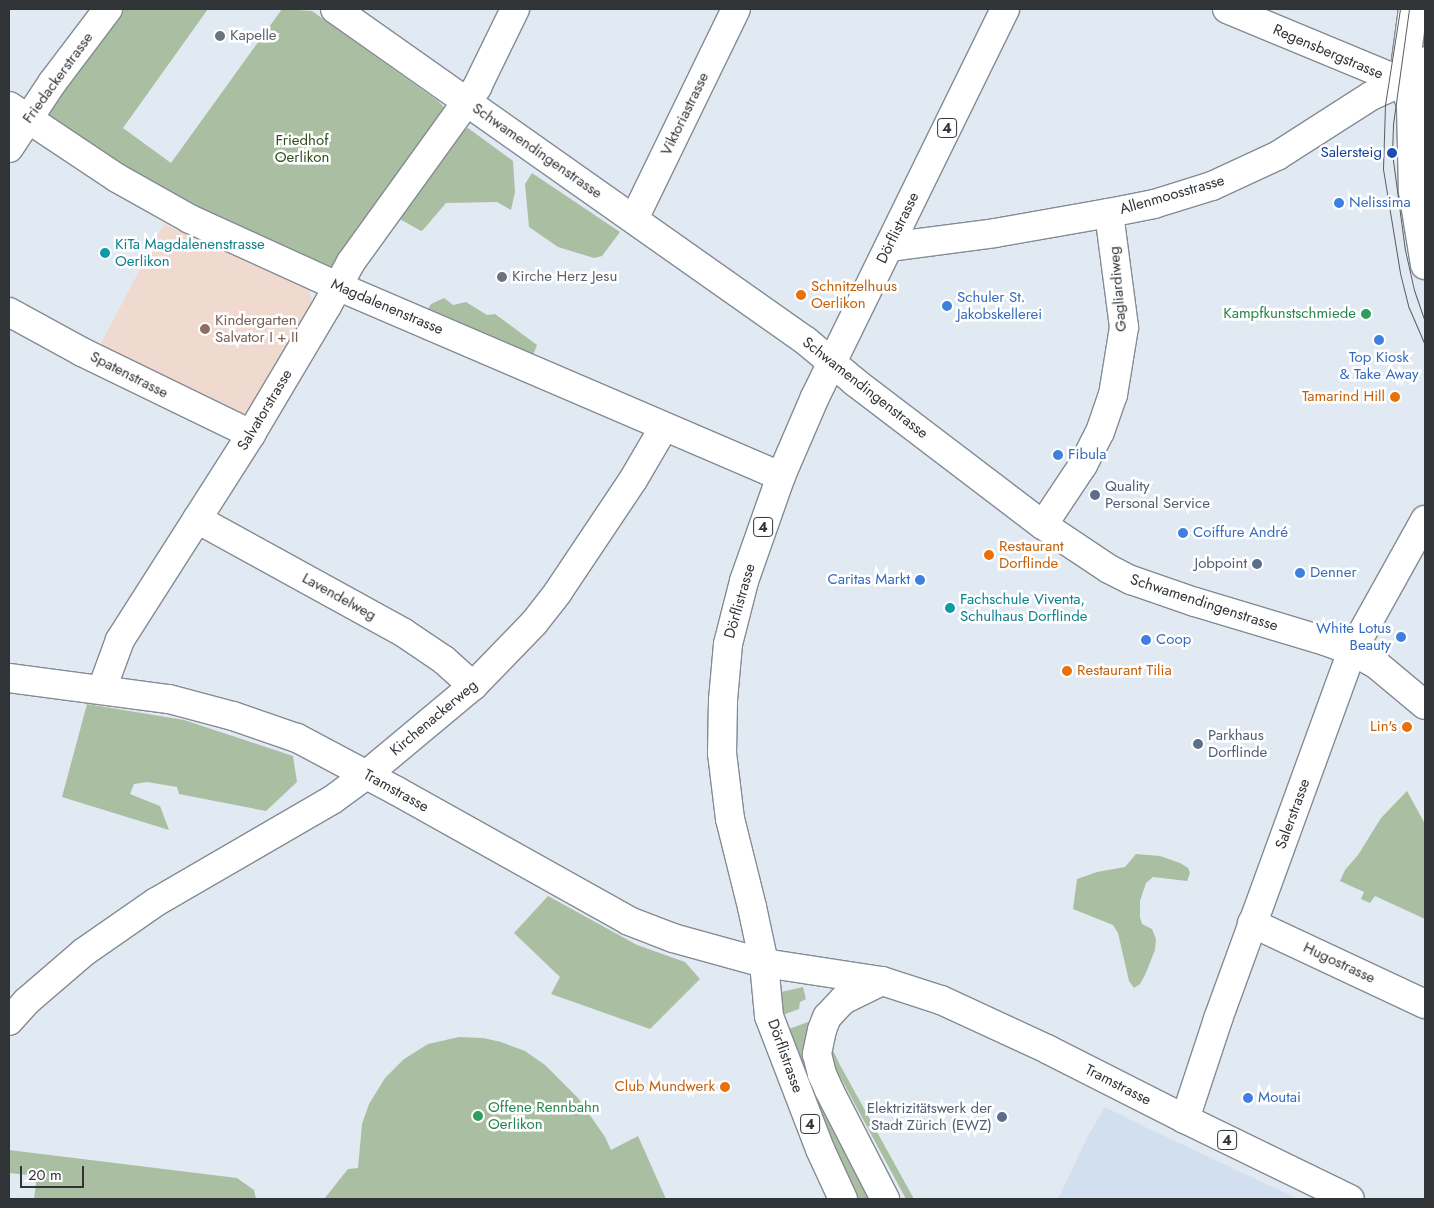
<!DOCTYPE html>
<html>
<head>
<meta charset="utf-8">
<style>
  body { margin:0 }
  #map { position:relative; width:1434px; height:1208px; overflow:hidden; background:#e1e9f3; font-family:Jost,sans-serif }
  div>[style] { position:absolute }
  .built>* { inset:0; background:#d2dfef }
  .education>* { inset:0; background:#f0d9ce }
  .green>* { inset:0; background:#aabfa1 }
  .roads { filter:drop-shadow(1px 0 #848b94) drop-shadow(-1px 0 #848b94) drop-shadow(0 1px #848b94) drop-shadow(0 -1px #848b94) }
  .minor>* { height:28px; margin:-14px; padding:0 14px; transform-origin:14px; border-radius:14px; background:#fff }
  .major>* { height:28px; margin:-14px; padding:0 14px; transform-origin:14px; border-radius:14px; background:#fff }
  .tram>* { height:1px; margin:-0.5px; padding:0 0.5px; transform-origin:0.5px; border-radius:0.5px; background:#595d61 }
  .dots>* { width:14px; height:14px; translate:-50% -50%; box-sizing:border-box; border:2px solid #fff; border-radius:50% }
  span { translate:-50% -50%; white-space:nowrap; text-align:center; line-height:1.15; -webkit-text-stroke:5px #fff; paint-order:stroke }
  .shield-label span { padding:1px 4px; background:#fff; border:1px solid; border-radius:4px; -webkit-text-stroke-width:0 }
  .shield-label { font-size:14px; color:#313437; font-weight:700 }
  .worship-label { font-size:15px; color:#5b616d }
  .left { translate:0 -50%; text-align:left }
  .street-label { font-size:15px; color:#313437 }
  .park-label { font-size:15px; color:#2e4e1d }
  .transit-label { font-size:15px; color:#164399 }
  .right { translate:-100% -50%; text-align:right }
  .shop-label { font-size:15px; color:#366cbe }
  .culture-label { font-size:15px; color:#0d838f }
  .food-label { font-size:15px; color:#c56008 }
  .leisure-label { font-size:15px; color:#27864d }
  .education-label { font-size:15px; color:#785e54 }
  .service-label { font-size:15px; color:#4e5e75 }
  .frame { position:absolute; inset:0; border:10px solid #313437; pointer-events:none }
  .scale { position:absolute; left:20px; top:1166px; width:64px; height:22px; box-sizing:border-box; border:2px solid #313437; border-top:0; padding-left:6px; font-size:15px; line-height:18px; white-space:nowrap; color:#313437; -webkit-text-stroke:4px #fff; paint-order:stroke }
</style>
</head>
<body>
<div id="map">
  <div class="built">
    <div style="clip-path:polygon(1105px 1107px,1145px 1127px,1298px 1199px,1058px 1199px,1087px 1138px)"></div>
  </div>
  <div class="education">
    <div style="clip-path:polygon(164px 224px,308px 288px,314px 308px,248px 415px,243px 416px,98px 349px)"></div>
  </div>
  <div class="green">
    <div style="clip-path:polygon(123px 9px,208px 9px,123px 128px,171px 163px,282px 9px,312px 11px,438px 101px,443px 106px,445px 112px,341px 261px,331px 268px,317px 267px,197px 215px,49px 117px,50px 105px)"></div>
    <div style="clip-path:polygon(468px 128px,513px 161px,515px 192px,511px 210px,497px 202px,446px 203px,423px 230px,421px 231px,398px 218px,459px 132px)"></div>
    <div style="clip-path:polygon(532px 173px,620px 232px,602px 256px,594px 258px,558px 247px,529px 227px,525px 184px)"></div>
    <div style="clip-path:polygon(444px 298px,453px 305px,466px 302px,487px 315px,495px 314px,537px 345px,531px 360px,427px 311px,431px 304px)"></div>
    <div style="clip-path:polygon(87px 704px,184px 720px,293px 756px,297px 782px,266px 811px,179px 794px,177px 787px,147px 782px,134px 784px,130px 794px,160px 806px,169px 830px,62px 797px)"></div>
    <div style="clip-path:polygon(1407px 791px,1425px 824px,1425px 919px,1375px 896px,1370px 903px,1361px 899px,1364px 892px,1340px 881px,1345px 870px,1358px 855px,1381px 818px)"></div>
    <div style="clip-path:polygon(1136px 854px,1160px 856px,1180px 863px,1188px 868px,1190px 873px,1187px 881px,1153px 877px,1146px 883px,1140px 901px,1140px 917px,1142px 924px,1152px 929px,1156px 939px,1155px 950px,1145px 975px,1140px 984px,1134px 988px,1129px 981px,1118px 933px,1113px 925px,1073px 909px,1077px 879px,1097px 872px,1125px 867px)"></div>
    <div style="clip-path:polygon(548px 896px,637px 945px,685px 962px,700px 979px,650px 1029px,551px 994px,560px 977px,514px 933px)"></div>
    <div style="clip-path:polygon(803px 987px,806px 999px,800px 1002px,799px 1009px,783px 1015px,779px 996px,781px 992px)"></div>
    <div style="clip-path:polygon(816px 1019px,811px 1082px,869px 1199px,856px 1199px,846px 1180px,789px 1029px)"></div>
    <div style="clip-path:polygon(459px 1037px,483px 1038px,501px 1042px,525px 1051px,545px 1065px,578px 1098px,605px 1137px,611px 1150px,638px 1136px,666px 1199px,324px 1199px,348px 1169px,358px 1168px,362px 1124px,369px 1104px,385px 1078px,404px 1059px,428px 1044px)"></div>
    <div style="clip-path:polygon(830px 1044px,840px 1065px,914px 1199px,906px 1199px,837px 1071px,829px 1068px)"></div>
    <div style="clip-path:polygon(9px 1150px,237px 1178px,254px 1190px,256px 1199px,34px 1199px,37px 1176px,9px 1173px)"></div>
  </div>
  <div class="roads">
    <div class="minor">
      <div style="left:335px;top:9px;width:576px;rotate:35.18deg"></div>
      <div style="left:806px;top:341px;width:64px;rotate:39.9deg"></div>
      <div style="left:855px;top:382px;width:236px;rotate:37.3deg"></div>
      <div style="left:1043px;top:525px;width:79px;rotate:33.7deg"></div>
      <div style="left:1109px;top:569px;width:25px;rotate:27deg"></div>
      <div style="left:1131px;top:580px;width:68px;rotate:19deg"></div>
      <div style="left:1195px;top:602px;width:136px;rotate:16.7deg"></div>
      <div style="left:1325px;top:641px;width:29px;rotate:20deg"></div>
      <div style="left:1352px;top:651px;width:29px;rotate:29deg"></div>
      <div style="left:1377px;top:665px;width:62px;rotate:39.8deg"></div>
      <div style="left:1227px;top:9px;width:191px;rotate:22.5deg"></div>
      <div style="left:1403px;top:82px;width:28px;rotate:39deg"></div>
      <div style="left:9px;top:106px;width:130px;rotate:33.7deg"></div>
      <div style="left:117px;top:178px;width:84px;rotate:29.3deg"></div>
      <div style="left:190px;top:219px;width:162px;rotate:24.5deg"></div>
      <div style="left:337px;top:286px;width:483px;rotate:23.2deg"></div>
      <div style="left:9px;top:148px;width:78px;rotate:-56.5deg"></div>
      <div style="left:52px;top:83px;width:93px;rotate:-52.9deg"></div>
      <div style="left:634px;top:219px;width:233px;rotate:-64.1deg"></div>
      <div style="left:889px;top:247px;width:107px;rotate:-7.5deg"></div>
      <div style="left:995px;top:233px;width:116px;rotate:-10deg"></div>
      <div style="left:1109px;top:213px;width:46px;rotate:-11.3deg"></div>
      <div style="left:1154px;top:204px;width:61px;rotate:-17.2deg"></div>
      <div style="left:1212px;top:186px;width:72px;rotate:-24.8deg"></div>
      <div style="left:1277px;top:156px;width:112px;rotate:-32.6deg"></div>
      <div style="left:1371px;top:96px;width:35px;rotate:-24deg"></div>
      <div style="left:1403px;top:82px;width:30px;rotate:-44deg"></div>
      <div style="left:9px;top:312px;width:83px;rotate:28.7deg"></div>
      <div style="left:82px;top:352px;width:188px;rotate:25.9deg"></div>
      <div style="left:197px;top:519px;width:236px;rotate:28.8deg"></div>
      <div style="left:404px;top:633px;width:48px;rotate:34deg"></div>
      <div style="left:444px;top:660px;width:39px;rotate:42deg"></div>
      <div style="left:1043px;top:525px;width:72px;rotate:-56.3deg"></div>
      <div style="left:1083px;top:465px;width:37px;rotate:-63deg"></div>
      <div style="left:1100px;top:432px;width:39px;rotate:-71deg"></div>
      <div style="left:1113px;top:395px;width:69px;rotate:-80.8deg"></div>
      <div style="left:1124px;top:327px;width:115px;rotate:-97.5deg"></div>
      <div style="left:9px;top:678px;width:161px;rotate:7.5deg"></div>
      <div style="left:169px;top:699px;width:66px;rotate:14.9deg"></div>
      <div style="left:233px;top:716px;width:68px;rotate:19deg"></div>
      <div style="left:297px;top:738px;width:111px;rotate:28deg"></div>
      <div style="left:395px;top:790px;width:268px;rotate:29.2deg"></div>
      <div style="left:629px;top:921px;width:47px;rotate:21.1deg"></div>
      <div style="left:673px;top:938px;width:94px;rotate:15.4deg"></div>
      <div style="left:102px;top:689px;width:52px;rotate:-69.8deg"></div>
      <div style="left:120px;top:640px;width:244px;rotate:-57.5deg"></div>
      <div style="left:251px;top:434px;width:149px;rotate:-59.3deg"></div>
      <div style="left:327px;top:306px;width:50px;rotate:-61.4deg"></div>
      <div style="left:351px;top:262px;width:216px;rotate:-54.2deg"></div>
      <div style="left:477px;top:87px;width:87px;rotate:-64deg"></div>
      <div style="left:1252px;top:923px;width:191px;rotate:25.1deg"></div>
      <div style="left:9px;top:1021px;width:27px;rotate:-48deg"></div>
      <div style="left:27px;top:1001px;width:75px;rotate:-40.7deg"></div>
      <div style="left:84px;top:952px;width:88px;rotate:-34.8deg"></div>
      <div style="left:156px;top:902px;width:203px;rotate:-30.1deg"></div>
      <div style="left:332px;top:800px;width:42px;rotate:-36.3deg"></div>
      <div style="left:366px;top:775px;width:139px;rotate:-39.8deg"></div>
      <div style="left:473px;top:686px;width:88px;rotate:-45.9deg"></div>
      <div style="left:534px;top:623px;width:39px;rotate:-52deg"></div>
      <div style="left:558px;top:592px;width:135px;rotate:-56.2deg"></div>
      <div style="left:633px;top:480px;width:61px;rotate:-59.7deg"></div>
      <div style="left:1185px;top:1119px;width:105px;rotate:-71.7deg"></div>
      <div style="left:1218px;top:1019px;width:392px;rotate:-70deg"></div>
      <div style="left:1352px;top:651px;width:150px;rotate:-60.9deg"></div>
    </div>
    <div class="major">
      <div style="left:1413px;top:9px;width:74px;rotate:97.8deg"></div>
      <div style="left:1403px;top:82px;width:24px;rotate:71deg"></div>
      <div style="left:1411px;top:105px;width:86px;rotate:88.7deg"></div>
      <div style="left:1413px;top:191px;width:75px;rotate:80.8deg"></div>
      <div style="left:764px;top:963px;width:119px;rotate:8.7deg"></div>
      <div style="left:882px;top:981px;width:62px;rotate:17.9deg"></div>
      <div style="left:941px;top:1000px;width:119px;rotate:24.8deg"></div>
      <div style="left:1049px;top:1050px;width:153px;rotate:26.9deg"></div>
      <div style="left:1185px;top:1119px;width:183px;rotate:25.9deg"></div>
      <div style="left:882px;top:981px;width:43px;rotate:154deg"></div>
      <div style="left:843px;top:1000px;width:23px;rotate:133deg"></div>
      <div style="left:827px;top:1017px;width:14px;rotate:111deg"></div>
      <div style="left:822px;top:1030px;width:25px;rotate:102deg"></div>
      <div style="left:817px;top:1054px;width:21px;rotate:76deg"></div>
      <div style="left:822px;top:1074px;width:17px;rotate:66deg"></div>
      <div style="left:829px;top:1090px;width:123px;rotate:62.8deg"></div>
      <div style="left:843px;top:1199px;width:55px;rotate:-114.7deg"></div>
      <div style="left:820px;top:1149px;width:142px;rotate:-111deg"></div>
      <div style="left:769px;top:1016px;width:53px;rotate:-95.4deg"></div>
      <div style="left:764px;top:963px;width:57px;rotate:-102.1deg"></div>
      <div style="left:752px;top:907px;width:91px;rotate:-104deg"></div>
      <div style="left:730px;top:819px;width:66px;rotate:-96.9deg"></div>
      <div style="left:722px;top:753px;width:53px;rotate:-88.9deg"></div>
      <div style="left:723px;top:700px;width:56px;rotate:-84.9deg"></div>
      <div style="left:728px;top:644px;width:65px;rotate:-75.7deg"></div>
      <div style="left:744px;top:581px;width:111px;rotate:-70.6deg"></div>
      <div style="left:781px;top:476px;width:86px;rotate:-66.7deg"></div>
      <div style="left:815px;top:397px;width:432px;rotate:-63.9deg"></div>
    </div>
  </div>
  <div class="tram">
    <div style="left:1400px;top:9px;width:97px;rotate:98.9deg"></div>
    <div style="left:1385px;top:105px;width:64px;rotate:91.8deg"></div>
    <div style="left:1383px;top:169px;width:105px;rotate:80.7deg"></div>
    <div style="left:1400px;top:273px;width:36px;rotate:76deg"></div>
    <div style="left:1409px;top:308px;width:40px;rotate:66.6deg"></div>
    <div style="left:1409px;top:9px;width:117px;rotate:97.9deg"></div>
    <div style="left:1393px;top:125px;width:28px;rotate:92deg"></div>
    <div style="left:1392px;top:153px;width:98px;rotate:82.4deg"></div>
    <div style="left:1405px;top:250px;width:41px;rotate:77.3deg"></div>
    <div style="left:1414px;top:290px;width:34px;rotate:71deg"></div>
  </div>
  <div class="dots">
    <div style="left:220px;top:36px;background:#6b7280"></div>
    <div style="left:1392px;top:153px;background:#1a4fb4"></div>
    <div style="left:1339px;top:203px;background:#3f7fe0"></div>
    <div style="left:105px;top:253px;background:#0f9aa8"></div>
    <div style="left:502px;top:277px;background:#6b7280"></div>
    <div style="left:801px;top:295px;background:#e8710a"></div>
    <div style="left:947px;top:306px;background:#3f7fe0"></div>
    <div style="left:1366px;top:314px;background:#2e9e5b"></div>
    <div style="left:205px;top:329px;background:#8d6e63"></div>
    <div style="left:1379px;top:340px;background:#3f7fe0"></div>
    <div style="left:1395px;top:397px;background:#e8710a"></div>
    <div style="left:1058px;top:455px;background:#3f7fe0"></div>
    <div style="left:1095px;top:495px;background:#5c6f8a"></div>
    <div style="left:1183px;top:533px;background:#3f7fe0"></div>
    <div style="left:989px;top:555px;background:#e8710a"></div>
    <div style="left:1257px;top:564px;background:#5c6f8a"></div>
    <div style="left:1300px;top:573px;background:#3f7fe0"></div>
    <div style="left:920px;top:580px;background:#3f7fe0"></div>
    <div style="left:950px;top:608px;background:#0f9aa8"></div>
    <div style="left:1401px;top:637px;background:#3f7fe0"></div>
    <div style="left:1146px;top:640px;background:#3f7fe0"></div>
    <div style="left:1067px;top:671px;background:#e8710a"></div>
    <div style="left:1407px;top:727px;background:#e8710a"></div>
    <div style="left:1198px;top:744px;background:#5c6f8a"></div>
    <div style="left:725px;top:1087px;background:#e8710a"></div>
    <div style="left:1248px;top:1098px;background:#3f7fe0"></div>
    <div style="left:478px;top:1116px;background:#2e9e5b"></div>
    <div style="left:1002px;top:1117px;background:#5c6f8a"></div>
  </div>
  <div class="shield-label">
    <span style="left:947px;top:128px">4</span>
    <span style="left:763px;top:527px">4</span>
    <span style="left:810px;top:1124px">4</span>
    <span style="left:1227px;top:1140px">4</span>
  </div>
  <div class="worship-label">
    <span class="left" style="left:230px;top:36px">Kapelle</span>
    <span class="left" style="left:512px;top:277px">Kirche Herz Jesu</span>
  </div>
  <div class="street-label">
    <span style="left:1328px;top:52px;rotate:23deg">Regensbergstrasse</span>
    <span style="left:58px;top:78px;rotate:-54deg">Friedackerstrasse</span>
    <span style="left:685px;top:114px;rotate:-64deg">Viktoriastrasse</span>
    <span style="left:537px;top:151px;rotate:35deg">Schwamendingenstrasse</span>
    <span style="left:1172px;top:195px;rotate:-16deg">Allenmoosstrasse</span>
    <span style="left:898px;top:228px;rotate:-64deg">Dörflistrasse</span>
    <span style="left:1118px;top:289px;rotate:-95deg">Gagliardiweg</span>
    <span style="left:387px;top:307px;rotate:23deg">Magdalenenstrasse</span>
    <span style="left:129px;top:375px;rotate:27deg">Spatenstrasse</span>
    <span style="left:865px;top:388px;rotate:38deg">Schwamendingenstrasse</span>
    <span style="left:265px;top:410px;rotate:-59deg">Salvatorstrasse</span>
    <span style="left:339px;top:597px;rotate:29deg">Lavendelweg</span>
    <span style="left:740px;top:601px;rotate:-74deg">Dörflistrasse</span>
    <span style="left:1204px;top:603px;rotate:18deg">Schwamendingenstrasse</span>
    <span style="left:434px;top:718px;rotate:-40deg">Kirchenackerweg</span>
    <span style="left:396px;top:791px;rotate:29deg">Tramstrasse</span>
    <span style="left:1293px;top:814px;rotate:-70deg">Salerstrasse</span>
    <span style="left:1339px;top:963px;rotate:25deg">Hugostrasse</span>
    <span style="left:785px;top:1056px;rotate:70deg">Dörflistrasse</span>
    <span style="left:1118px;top:1085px;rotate:27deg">Tramstrasse</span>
  </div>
  <div class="park-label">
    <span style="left:302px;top:149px">Friedhof<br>Oerlikon</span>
  </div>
  <div class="transit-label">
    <span class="right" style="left:1382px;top:153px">Salersteig</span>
  </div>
  <div class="shop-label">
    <span class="left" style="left:1349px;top:203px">Nelissima</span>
    <span class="left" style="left:957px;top:306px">Schuler St.<br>Jakobskellerei</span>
    <span style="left:1379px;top:366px">Top Kiosk<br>&amp; Take Away</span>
    <span class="left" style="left:1068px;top:455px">Fibula</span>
    <span class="left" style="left:1193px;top:533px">Coiffure André</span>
    <span class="left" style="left:1310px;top:573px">Denner</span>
    <span class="right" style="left:910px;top:580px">Caritas Markt</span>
    <span class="right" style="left:1391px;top:637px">White Lotus<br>Beauty</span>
    <span class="left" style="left:1156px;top:640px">Coop</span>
    <span class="left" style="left:1258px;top:1098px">Moutai</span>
  </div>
  <div class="culture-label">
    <span class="left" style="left:115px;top:253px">KiTa Magdalenenstrasse<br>Oerlikon</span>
    <span class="left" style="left:960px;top:608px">Fachschule Viventa,<br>Schulhaus Dorflinde</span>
  </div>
  <div class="food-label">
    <span class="left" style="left:811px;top:295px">Schnitzelhuus<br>Oerlikon</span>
    <span class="right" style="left:1385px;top:397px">Tamarind Hill</span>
    <span class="left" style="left:999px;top:555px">Restaurant<br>Dorflinde</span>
    <span class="left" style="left:1077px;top:671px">Restaurant Tilia</span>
    <span class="right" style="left:1397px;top:727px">Lin's</span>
    <span class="right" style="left:715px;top:1087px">Club Mundwerk</span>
  </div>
  <div class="leisure-label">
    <span class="right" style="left:1356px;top:314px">Kampfkunstschmiede</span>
    <span class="left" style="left:488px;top:1116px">Offene Rennbahn<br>Oerlikon</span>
  </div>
  <div class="education-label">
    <span class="left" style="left:215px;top:329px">Kindergarten<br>Salvator I + II</span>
  </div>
  <div class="service-label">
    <span class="left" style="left:1105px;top:495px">Quality<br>Personal Service</span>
    <span class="right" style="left:1247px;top:564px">Jobpoint</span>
    <span class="left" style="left:1208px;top:744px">Parkhaus<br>Dorflinde</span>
    <span class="right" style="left:992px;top:1117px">Elektrizitätswerk der<br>Stadt Zürich (EWZ)</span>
  </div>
  <div class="frame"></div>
  <div class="scale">20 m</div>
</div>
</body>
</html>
